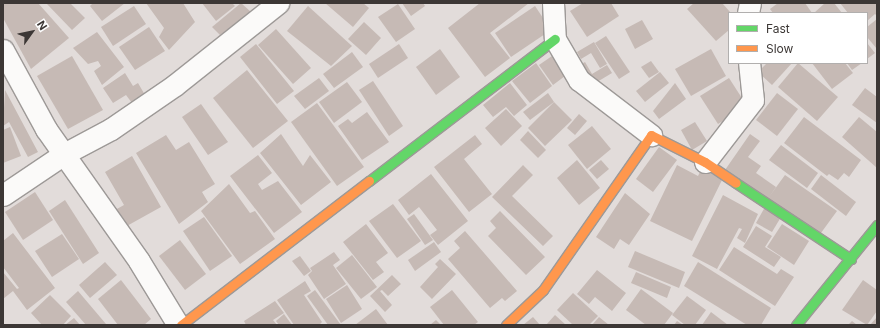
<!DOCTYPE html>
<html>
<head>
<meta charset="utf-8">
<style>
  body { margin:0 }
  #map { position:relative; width:880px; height:328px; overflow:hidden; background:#e2dcda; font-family:Inter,sans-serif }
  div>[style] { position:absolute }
  .building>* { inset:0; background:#c6bab5 }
  .roads { filter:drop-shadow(1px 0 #9d9997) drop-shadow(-1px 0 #9d9997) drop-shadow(0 1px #9d9997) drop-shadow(0 -1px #9d9997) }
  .street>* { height:21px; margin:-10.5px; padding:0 10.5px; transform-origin:10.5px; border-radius:10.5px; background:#fbfaf9 }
  .fast>* { height:9px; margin:-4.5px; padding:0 4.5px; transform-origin:4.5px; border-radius:4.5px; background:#63d668 }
  .slow>* { height:9px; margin:-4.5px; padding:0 4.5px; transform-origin:4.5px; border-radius:4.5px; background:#ff974d }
  span { translate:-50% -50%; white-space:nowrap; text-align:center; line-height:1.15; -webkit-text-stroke:3px #fff; paint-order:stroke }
  .frame { position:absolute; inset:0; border:4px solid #3c3735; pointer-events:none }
  .legend { position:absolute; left:728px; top:12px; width:140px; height:52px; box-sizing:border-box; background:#fff; border:1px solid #b1afae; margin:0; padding:5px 7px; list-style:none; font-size:12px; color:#3c3735 }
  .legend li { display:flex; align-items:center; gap:8px; height:20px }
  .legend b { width:20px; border:1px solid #b1afae }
  .north { position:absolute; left:12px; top:12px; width:40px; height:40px; -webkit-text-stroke:3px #fff; paint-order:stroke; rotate:57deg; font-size:11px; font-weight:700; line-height:16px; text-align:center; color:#3c3735 }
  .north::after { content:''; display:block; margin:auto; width:14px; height:18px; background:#3c3735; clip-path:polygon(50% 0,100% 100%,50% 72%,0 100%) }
</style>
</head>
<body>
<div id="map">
  <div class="building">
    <div style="clip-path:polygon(3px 3px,38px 3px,69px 38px,31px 69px,3px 18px)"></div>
    <div style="clip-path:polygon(46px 3px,70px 3px,85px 18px,72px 30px)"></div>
    <div style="clip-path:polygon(93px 3px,125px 3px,102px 21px,90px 6px)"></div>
    <div style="clip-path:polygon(146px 3px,183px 3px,195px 22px,169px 50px,159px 37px,164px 28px)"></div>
    <div style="clip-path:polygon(202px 3px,232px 3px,235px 6px,216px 21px)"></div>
    <div style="clip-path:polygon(241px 3px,251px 12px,220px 35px,212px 27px)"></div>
    <div style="clip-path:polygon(325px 3px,363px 3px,369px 8px,353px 27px)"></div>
    <div style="clip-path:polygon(402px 3px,423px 3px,425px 6px,411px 16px)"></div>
    <div style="clip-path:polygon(480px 3px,529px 3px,490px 33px,510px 58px,485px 77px,448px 28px)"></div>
    <div style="clip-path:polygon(583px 3px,611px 3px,619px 16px,587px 37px,570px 11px)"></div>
    <div style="clip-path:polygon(694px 3px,722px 3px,731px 13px,729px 30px,716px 41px,687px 9px)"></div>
    <div style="clip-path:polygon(778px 3px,805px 3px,812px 13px,773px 13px,770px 9px)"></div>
    <div style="clip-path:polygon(825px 3px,834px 3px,842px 13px,814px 13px)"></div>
    <div style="clip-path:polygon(840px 3px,877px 3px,877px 16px,875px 14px,867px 21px,867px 13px,848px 13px)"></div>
    <div style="clip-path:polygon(398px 4px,415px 29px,396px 42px,378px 17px)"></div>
    <div style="clip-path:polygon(134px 6px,146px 24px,113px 46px,101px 27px)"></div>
    <div style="clip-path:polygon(308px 6px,352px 46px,331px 66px,287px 31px)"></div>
    <div style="clip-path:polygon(535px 6px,551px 30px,511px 57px,495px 33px)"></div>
    <div style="clip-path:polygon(877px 19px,877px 49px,867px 37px,867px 27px)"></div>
    <div style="clip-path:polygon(642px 20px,653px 39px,635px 49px,625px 29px)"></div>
    <div style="clip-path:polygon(364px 22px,381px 38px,366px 55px,348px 39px)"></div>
    <div style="clip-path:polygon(149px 27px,165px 51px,135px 70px,119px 47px)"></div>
    <div style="clip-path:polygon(276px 29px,311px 68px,293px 84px,258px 45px)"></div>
    <div style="clip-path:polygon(97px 32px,124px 67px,102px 85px,94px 71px,101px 66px,98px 61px,88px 64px,73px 48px)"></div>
    <div style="clip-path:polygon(606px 36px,630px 72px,619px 79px,595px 43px)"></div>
    <div style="clip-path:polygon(594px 42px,607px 64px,600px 68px,591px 53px,581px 59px,577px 52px)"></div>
    <div style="clip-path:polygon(867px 43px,875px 53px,867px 59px)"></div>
    <div style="clip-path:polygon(256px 44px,294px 91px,277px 104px,240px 57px)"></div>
    <div style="clip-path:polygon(399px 44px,408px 58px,378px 78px,369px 64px)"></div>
    <div style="clip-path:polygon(440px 49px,460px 77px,436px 95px,416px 67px)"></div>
    <div style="clip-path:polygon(711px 49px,726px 76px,691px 96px,675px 69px)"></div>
    <div style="clip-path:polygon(352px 52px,363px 67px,334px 88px,323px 74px)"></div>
    <div style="clip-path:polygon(72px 56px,103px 110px,68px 129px,37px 76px)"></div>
    <div style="clip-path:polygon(552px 56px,565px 76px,553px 85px,539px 65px)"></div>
    <div style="clip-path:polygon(651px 61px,659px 72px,649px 78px,641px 67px)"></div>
    <div style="clip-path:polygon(585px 62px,592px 74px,607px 65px,612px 73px,592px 85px,580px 65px)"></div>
    <div style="clip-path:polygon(536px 63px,552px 86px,530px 103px,512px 81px)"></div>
    <div style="clip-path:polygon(767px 63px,792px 63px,772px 85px,758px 72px)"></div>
    <div style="clip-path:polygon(798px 63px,838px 97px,817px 121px,778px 87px)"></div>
    <div style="clip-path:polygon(812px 63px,845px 63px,853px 73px,832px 89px)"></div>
    <div style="clip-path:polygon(847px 63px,862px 63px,852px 70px)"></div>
    <div style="clip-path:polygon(247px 70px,288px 121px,253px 148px,213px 98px)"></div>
    <div style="clip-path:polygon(660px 72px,669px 83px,645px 102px,636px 91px)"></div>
    <div style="clip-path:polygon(125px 73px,133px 86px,138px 83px,145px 95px,132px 103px,126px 95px,113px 103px,103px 88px)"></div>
    <div style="clip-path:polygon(319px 78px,329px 91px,305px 109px,294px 96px)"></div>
    <div style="clip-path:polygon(729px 78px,747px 106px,718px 124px,700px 96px)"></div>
    <div style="clip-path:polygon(373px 81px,403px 126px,389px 136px,359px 90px)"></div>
    <div style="clip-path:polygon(347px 82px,362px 102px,334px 123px,319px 102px)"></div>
    <div style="clip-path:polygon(510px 83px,527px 105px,514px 116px,506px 107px,493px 117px,483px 105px)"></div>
    <div style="clip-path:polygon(675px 83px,686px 99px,659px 119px,653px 111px)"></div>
    <div style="clip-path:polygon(865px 88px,877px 97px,877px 123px,852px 105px)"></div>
    <div style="clip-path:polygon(5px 90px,38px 152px,28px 157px,9px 122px,3px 126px)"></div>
    <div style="clip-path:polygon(548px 93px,554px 102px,530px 120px,523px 112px)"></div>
    <div style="clip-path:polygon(777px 93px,798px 109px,777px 136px,756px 120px)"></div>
    <div style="clip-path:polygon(554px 102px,572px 120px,545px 146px,528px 128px)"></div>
    <div style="clip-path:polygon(317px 103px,364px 167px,337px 186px,291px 122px)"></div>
    <div style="clip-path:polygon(201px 104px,228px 142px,208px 155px,182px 117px)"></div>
    <div style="clip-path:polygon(506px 109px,522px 126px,501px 146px,485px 128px)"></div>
    <div style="clip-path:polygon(367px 112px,389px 142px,362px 160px,338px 126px,348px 119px,352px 123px)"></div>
    <div style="clip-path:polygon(579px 114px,587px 121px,575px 135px,567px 128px)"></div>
    <div style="clip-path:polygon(804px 117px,861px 160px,849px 177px,844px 173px,838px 180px,829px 174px,827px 176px,784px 143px)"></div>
    <div style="clip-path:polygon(859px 117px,877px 132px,877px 168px,842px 137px)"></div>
    <div style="clip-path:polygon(695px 122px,707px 141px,692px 150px,681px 130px)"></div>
    <div style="clip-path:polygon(592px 126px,611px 149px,587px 169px,568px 145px)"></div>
    <div style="clip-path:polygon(10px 127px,21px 156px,3px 163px,3px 130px)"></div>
    <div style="clip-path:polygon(528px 131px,546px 150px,538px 158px,520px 140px)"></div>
    <div style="clip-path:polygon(281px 134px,303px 166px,310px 155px,331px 182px,301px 205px,260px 153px)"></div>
    <div style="clip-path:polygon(750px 134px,760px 141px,748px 157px,761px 166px,756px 173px,776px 187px,769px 197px,785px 175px,837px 211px,818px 237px,725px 170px)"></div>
    <div style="clip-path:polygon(166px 135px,176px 150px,189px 142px,215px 184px,202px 192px,208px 202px,179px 224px,136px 153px)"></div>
    <div style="clip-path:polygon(475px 135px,482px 144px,464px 159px,492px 194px,469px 212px,434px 167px)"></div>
    <div style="clip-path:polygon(781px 145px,818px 173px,807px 188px,769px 160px)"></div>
    <div style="clip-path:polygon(659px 147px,677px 160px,653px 192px,636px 179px)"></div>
    <div style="clip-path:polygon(258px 155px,272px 173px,258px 184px,262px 190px,278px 181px,302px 212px,274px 233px,230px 176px)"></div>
    <div style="clip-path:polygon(132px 156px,161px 207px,125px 227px,115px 210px,124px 205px,105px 172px)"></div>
    <div style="clip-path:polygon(577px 160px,600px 188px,579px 205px,557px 178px)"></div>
    <div style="clip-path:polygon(601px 160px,609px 169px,597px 179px,589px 170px)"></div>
    <div style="clip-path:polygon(523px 165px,533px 175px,512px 196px,553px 236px,543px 246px,492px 197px)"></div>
    <div style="clip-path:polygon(677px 165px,698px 176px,702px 168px,723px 178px,692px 241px,650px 221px)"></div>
    <div style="clip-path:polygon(431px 174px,468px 221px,438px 245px,430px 235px,437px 230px,419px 207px,409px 215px,398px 200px)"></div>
    <div style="clip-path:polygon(821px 175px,856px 202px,846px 216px,811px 189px)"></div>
    <div style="clip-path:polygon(229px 184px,250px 213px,255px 211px,275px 239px,240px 264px,201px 211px)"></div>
    <div style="clip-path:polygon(35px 192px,53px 220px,23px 240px,5px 212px)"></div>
    <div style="clip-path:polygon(625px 193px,650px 214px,629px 245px,620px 239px,614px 249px,596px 237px)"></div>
    <div style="clip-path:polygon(723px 195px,758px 214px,745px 243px,737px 238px,742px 229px,739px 228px,717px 269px,692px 256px)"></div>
    <div style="clip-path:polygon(65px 200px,99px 253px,83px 264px,49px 211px)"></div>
    <div style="clip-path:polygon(393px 204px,421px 241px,397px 258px,369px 221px)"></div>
    <div style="clip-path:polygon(765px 207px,781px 217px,772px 232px,756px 223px)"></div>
    <div style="clip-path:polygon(500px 211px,545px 257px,526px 275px,488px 236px,496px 228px,490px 221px)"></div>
    <div style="clip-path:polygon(414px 214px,433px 240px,425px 245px,407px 219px)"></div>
    <div style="clip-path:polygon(204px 217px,232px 256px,210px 271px,183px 231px)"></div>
    <div style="clip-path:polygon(366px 224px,388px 253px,376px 262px,384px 272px,373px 280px,343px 242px)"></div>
    <div style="clip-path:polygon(782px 224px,809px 241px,794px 265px,767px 247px)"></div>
    <div style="clip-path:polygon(756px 226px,772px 236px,765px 247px,781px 257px,774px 267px,743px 247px)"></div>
    <div style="clip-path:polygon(465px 231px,517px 291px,505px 301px,502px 298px,490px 308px,448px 259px,460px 248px,454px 241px)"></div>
    <div style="clip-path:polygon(13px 233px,55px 288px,27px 310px,13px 291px,3px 299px,3px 272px,17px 289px,19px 288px,3px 267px,3px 241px)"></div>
    <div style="clip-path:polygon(62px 234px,79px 259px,52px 277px,35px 251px)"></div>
    <div style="clip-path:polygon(180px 240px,206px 274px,185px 290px,159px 256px)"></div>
    <div style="clip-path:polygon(434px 242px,441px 252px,415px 271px,408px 260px)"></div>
    <div style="clip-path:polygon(734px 247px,777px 274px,781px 269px,794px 277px,775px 306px,719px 270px)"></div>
    <div style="clip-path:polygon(635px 251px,685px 272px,679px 288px,628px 267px)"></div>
    <div style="clip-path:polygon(334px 252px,340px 260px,333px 265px,346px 284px,324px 299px,308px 275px,312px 271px,310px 268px)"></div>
    <div style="clip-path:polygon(352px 255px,377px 287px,361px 299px,336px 268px)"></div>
    <div style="clip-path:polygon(300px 256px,311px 271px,304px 276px,292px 261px)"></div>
    <div style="clip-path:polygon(440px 259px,456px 274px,432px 299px,420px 287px,438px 267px,435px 264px)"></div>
    <div style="clip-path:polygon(105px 262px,117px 275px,90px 298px,79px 285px)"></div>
    <div style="clip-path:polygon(698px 262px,771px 308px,761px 325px,747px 325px,684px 286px)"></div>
    <div style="clip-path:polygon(597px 270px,626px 293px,612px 311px,595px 297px,589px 304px,577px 294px)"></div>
    <div style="clip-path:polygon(636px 272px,671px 287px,667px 298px,631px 283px)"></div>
    <div style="clip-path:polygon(392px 275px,401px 284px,388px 296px,382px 290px,380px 291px,392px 305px,385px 312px,370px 296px)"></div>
    <div style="clip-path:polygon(121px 280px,151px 319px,144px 325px,118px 325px,98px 299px)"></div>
    <div style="clip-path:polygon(863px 280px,877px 290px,877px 311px,867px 325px,842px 310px)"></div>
    <div style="clip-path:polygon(305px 281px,311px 291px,304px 295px,322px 322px,319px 325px,294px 325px,277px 300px)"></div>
    <div style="clip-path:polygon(347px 285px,362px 309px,341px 323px,326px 299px)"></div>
    <div style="clip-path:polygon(641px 289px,673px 313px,664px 325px,646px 325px,626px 310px)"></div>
    <div style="clip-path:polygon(315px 290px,341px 325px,328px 325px,307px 296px)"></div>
    <div style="clip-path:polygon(452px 290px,478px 322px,474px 325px,444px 325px,430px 307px)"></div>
    <div style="clip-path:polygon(78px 291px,106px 324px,105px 325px,86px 325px,66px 302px)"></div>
    <div style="clip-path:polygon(573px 293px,598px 316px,589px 325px,573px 325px,557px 310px)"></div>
    <div style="clip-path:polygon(50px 295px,71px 316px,63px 325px,42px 325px,31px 313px)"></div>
    <div style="clip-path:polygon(687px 296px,706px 310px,695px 325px,685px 325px,672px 315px)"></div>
    <div style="clip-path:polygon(275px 301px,284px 313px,273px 320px,277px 325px,246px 325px,244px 321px)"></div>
    <div style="clip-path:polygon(376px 309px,388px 325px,355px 325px)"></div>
    <div style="clip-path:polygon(711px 312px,728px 325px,702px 325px)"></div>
    <div style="clip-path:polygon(284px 314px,292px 325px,279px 325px,276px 321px)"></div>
    <div style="clip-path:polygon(555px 315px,566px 325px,546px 325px)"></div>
    <div style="clip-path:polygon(533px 317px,540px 325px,523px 325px)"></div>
    <div style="clip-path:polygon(599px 317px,609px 325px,592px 325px)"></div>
    <div style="clip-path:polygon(877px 317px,877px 325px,870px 325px)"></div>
    <div style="clip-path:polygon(74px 318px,80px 325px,65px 325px)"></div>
    <div style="clip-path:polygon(436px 320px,441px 325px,430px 325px)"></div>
    <div style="clip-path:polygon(677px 321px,683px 325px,674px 325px)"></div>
    <div style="clip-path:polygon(852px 321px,857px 325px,848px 325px)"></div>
  </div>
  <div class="roads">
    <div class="street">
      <div style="left:553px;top:3px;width:36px;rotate:87deg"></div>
      <div style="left:555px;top:39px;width:48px;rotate:59.7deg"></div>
      <div style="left:579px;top:80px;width:91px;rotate:37.4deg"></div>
      <div style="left:748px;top:13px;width:10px;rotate:-79deg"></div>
      <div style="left:3px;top:50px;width:90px;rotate:61.4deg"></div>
      <div style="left:46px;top:129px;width:161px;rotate:54.8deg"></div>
      <div style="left:139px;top:261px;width:75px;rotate:58.6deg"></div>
      <div style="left:705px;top:162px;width:78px;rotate:-52.3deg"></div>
      <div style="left:753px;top:100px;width:37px;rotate:-96deg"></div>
      <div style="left:3px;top:195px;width:73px;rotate:-33.9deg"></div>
      <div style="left:64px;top:154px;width:53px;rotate:-28deg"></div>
      <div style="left:111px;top:129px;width:78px;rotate:-34.5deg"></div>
      <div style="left:175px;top:85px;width:132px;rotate:-38.5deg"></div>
    </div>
    <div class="fast">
      <div style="left:369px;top:181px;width:234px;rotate:-37.4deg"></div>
      <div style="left:736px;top:183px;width:138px;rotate:33.5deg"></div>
      <div style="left:796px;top:325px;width:129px;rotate:-51deg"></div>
    </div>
    <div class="slow">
      <div style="left:181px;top:325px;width:237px;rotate:-37.5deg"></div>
      <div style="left:506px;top:325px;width:51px;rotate:-43.4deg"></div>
      <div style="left:543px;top:290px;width:189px;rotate:-55.1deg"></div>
      <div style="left:651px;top:135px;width:60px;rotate:26.6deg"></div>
      <div style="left:705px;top:162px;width:37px;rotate:34deg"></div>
    </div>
  </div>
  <div class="frame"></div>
  <ul class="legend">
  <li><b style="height:5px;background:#63d668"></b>Fast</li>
  <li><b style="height:5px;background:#ff974d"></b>Slow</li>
  </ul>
  <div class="north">N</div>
</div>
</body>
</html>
